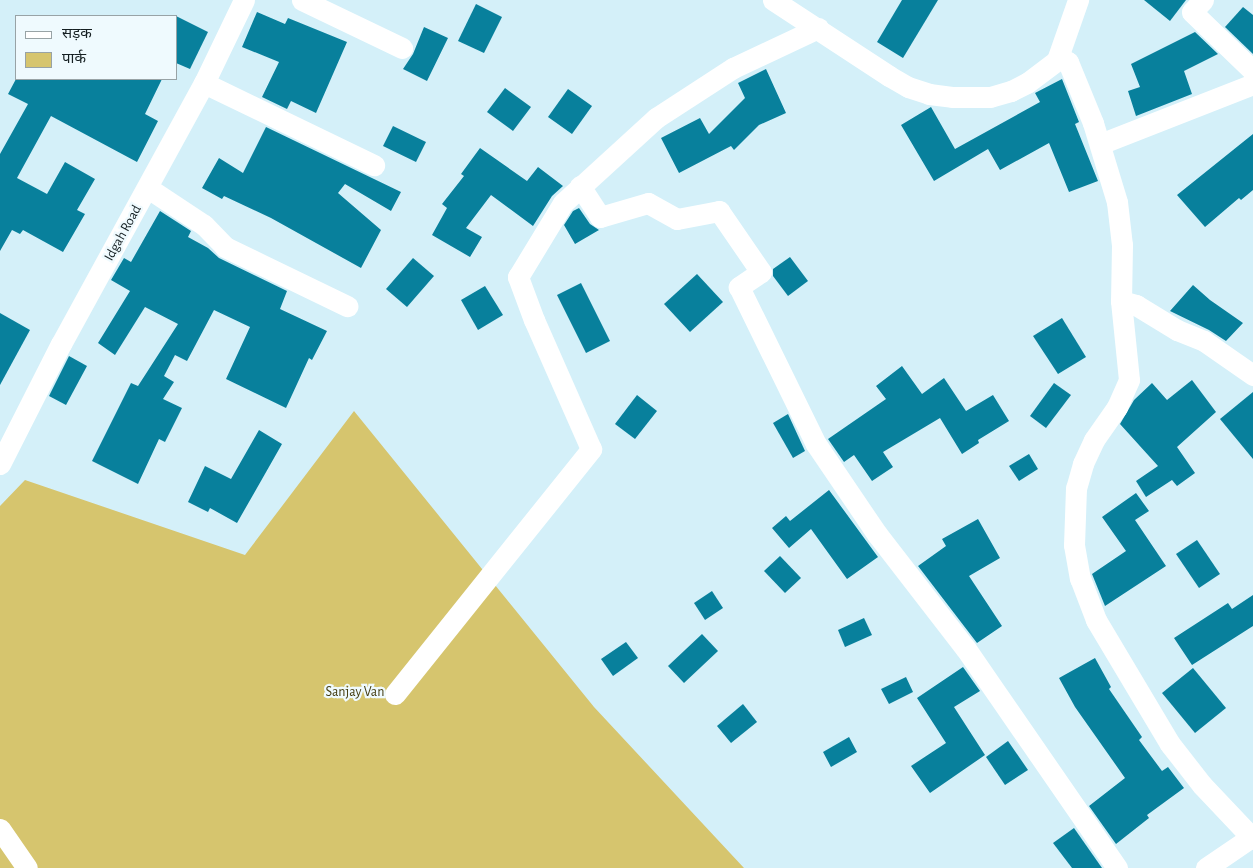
<!DOCTYPE html>
<html>
<head>
<meta charset="utf-8">
<style>
  body { margin:0 }
  #map { position:relative; width:1253px; height:868px; overflow:hidden; background:#d4f0f9; font-family:"Alegreya Sans","Noto Sans Devanagari",sans-serif }
  div>[style] { position:absolute }
  .green>* { inset:0; background:#d6c56e }
  .building>* { inset:0; background:#08809c }
  .minor>* { height:21px; margin:-10.5px; padding:0 10.5px; transform-origin:10.5px; border-radius:10.5px; background:#fff }
  span { translate:-50% -50%; white-space:nowrap; text-align:center; line-height:1.15; -webkit-text-stroke:4.5px #effafe; paint-order:stroke }
  .street-label { font-size:14px; color:#162023 }
  .park-label { font-size:14px; color:#453d11 }
  .legend { position:absolute; left:15px; top:15px; width:162px; height:65px; box-sizing:border-box; background:#effafe; border:1px solid #98a3a6; margin:0; padding:6px 9px; list-style:none; font-size:15px; color:#162023 }
  .legend li { display:flex; align-items:center; gap:10px; height:25px }
  .legend b { width:25px; border:1px solid #98a3a6 }
</style>
</head>
<body>
<div id="map">
  <div class="green">
    <div style="clip-path:polygon(354px 411px,594px 707px,744px 868px,0 868px,0 506px,25px 480px,245px 555px)"></div>
  </div>
  <div class="building">
    <div style="clip-path:polygon(902px 0,938px 0,903px 58px,877px 42px)"></div>
    <div style="clip-path:polygon(1144px 0,1186px 0,1170px 21px)"></div>
    <div style="clip-path:polygon(476px 4px,502px 17px,484px 53px,458px 41px)"></div>
    <div style="clip-path:polygon(1243px 7px,1253px 15px,1253px 54px,1225px 27px)"></div>
    <div style="clip-path:polygon(257px 12px,285px 24px,288px 18px,347px 42px,316px 113px,291px 101px,287px 109px,262px 97px,279px 62px,242px 47px)"></div>
    <div style="clip-path:polygon(176px 16px,208px 32px,190px 69px,176px 63px)"></div>
    <div style="clip-path:polygon(424px 27px,448px 38px,427px 81px,403px 69px,413px 54px)"></div>
    <div style="clip-path:polygon(1195px 32px,1218px 54px,1184px 71px,1192px 94px,1136px 116px,1128px 91px,1140px 87px,1131px 64px)"></div>
    <div style="clip-path:polygon(766px 69px,786px 113px,759px 125px,734px 150px,731px 146px,679px 173px,661px 138px,700px 118px,709px 134px,745px 98px,738px 83px)"></div>
    <div style="clip-path:polygon(16px 79px,162px 79px,145px 114px,158px 121px,137px 162px,51px 116px,17px 178px,47px 194px,65px 162px,95px 179px,77px 210px,85px 214px,63px 252px,23px 230px,20px 234px,12px 230px,0 251px,0 154px,28px 104px,8px 94px)"></div>
    <div style="clip-path:polygon(1062px 79px,1079px 122px,1075px 124px,1098px 181px,1069px 192px,1049px 143px,1000px 170px,988px 149px,934px 181px,901px 125px,931px 107px,955px 149px,1040px 102px,1035px 93px)"></div>
    <div style="clip-path:polygon(505px 88px,531px 107px,513px 131px,487px 112px)"></div>
    <div style="clip-path:polygon(568px 89px,592px 106px,572px 134px,548px 117px)"></div>
    <div style="clip-path:polygon(393px 126px,426px 142px,416px 162px,383px 146px)"></div>
    <div style="clip-path:polygon(266px 127px,401px 192px,391px 211px,345px 184px,338px 193px,381px 230px,361px 268px,271px 218px,224px 196px,222px 199px,202px 188px,219px 158px,243px 173px)"></div>
    <div style="clip-path:polygon(1253px 134px,1253px 190px,1241px 200px,1239px 198px,1205px 227px,1177px 195px)"></div>
    <div style="clip-path:polygon(480px 148px,527px 181px,538px 167px,563px 186px,552px 196px,533px 226px,491px 195px,466px 228px,482px 237px,470px 257px,432px 235px,447px 208px,442px 204px,464px 176px,461px 174px)"></div>
    <div style="clip-path:polygon(579px 208px,590px 224px,599px 230px,575px 244px,564px 225px,573px 211px)"></div>
    <div style="clip-path:polygon(160px 211px,191px 231px,188px 237px,208px 248px,219px 258px,287px 291px,280px 309px,327px 331px,312px 360px,309px 358px,286px 408px,226px 379px,250px 327px,214px 310px,187px 361px,175px 355px,164px 376px,174px 382px,163px 399px,182px 408px,165px 442px,159px 439px,138px 484px,92px 461px,131px 383px,138px 386px,178px 324px,145px 307px,115px 355px,98px 343px,130px 291px,111px 280px,124px 258px,131px 262px)"></div>
    <div style="clip-path:polygon(790px 257px,808px 281px,788px 296px,773px 276px,773px 269px)"></div>
    <div style="clip-path:polygon(413px 258px,434px 276px,407px 307px,386px 289px)"></div>
    <div style="clip-path:polygon(697px 274px,723px 302px,690px 332px,664px 304px)"></div>
    <div style="clip-path:polygon(581px 283px,610px 341px,586px 353px,557px 295px)"></div>
    <div style="clip-path:polygon(1193px 285px,1210px 300px,1243px 323px,1226px 341px,1209px 330px,1170px 311px)"></div>
    <div style="clip-path:polygon(485px 286px,503px 315px,478px 330px,461px 300px)"></div>
    <div style="clip-path:polygon(0 313px,30px 330px,0 385px)"></div>
    <div style="clip-path:polygon(1062px 318px,1086px 357px,1058px 374px,1033px 336px)"></div>
    <div style="clip-path:polygon(69px 356px,87px 366px,66px 405px,49px 396px)"></div>
    <div style="clip-path:polygon(902px 366px,922px 394px,944px 378px,966px 411px,993px 395px,1009px 421px,978px 440px,979px 443px,962px 454px,940px 418px,883px 452px,893px 467px,872px 481px,854px 455px,844px 462px,828px 439px,886px 399px,876px 386px)"></div>
    <div style="clip-path:polygon(1192px 380px,1216px 412px,1177px 447px,1195px 473px,1177px 486px,1172px 480px,1146px 497px,1136px 481px,1158px 466px,1120px 424px,1134px 400px,1152px 383px,1167px 400px)"></div>
    <div style="clip-path:polygon(1054px 383px,1071px 395px,1046px 428px,1030px 416px)"></div>
    <div style="clip-path:polygon(1253px 392px,1253px 459px,1220px 419px)"></div>
    <div style="clip-path:polygon(637px 395px,657px 411px,635px 439px,615px 424px)"></div>
    <div style="clip-path:polygon(788px 414px,805px 451px,793px 458px,773px 423px)"></div>
    <div style="clip-path:polygon(259px 430px,282px 444px,237px 523px,210px 508px,208px 512px,188px 502px,205px 466px,231px 479px)"></div>
    <div style="clip-path:polygon(1029px 454px,1038px 469px,1019px 481px,1009px 466px)"></div>
    <div style="clip-path:polygon(829px 490px,878px 557px,847px 579px,811px 529px,789px 548px,772px 528px,786px 516px,790px 521px)"></div>
    <div style="clip-path:polygon(1136px 493px,1149px 511px,1135px 520px,1166px 566px,1105px 606px,1092px 574px,1126px 551px,1102px 517px)"></div>
    <div style="clip-path:polygon(978px 519px,1000px 558px,969px 576px,1002px 626px,977px 643px,918px 566px,946px 546px,942px 539px)"></div>
    <div style="clip-path:polygon(1197px 540px,1220px 574px,1199px 588px,1176px 554px)"></div>
    <div style="clip-path:polygon(780px 556px,801px 578px,785px 593px,764px 571px)"></div>
    <div style="clip-path:polygon(712px 591px,723px 608px,705px 620px,694px 603px)"></div>
    <div style="clip-path:polygon(1253px 595px,1253px 626px,1192px 665px,1174px 638px,1228px 603px,1232px 609px)"></div>
    <div style="clip-path:polygon(864px 618px,872px 635px,845px 647px,838px 630px)"></div>
    <div style="clip-path:polygon(702px 634px,718px 651px,684px 683px,668px 666px)"></div>
    <div style="clip-path:polygon(626px 642px,638px 658px,613px 676px,601px 659px)"></div>
    <div style="clip-path:polygon(1095px 658px,1111px 687px,1109px 689px,1142px 737px,1139px 740px,1162px 771px,1168px 767px,1184px 788px,1147px 815px,1149px 818px,1116px 844px,1089px 806px,1125px 778px,1075px 707px,1059px 678px)"></div>
    <div style="clip-path:polygon(963px 667px,980px 691px,954px 707px,985px 755px,930px 793px,911px 766px,946px 743px,917px 698px)"></div>
    <div style="clip-path:polygon(1193px 668px,1226px 708px,1195px 733px,1162px 693px)"></div>
    <div style="clip-path:polygon(906px 677px,913px 692px,889px 704px,881px 689px)"></div>
    <div style="clip-path:polygon(743px 704px,757px 722px,731px 743px,717px 726px)"></div>
    <div style="clip-path:polygon(849px 737px,857px 752px,831px 767px,823px 752px)"></div>
    <div style="clip-path:polygon(1008px 741px,1028px 770px,1005px 785px,986px 757px)"></div>
    <div style="clip-path:polygon(1074px 828px,1102px 868px,1072px 868px,1053px 843px)"></div>
  </div>
  <div class="minor">
    <div style="left:302px;top:0;width:111px;rotate:25.6deg"></div>
    <div style="left:773px;top:0;width:139px;rotate:33.2deg"></div>
    <div style="left:889px;top:76px;width:22px;rotate:30deg"></div>
    <div style="left:908px;top:87px;width:22px;rotate:18deg"></div>
    <div style="left:929px;top:94px;width:23px;rotate:7deg"></div>
    <div style="left:952px;top:97px;width:38px"></div>
    <div style="left:990px;top:97px;width:22px;rotate:-16deg"></div>
    <div style="left:1011px;top:91px;width:18px;rotate:-27deg"></div>
    <div style="left:1027px;top:83px;width:41px;rotate:-37.1deg"></div>
    <div style="left:1060px;top:58px;width:9px;rotate:27deg"></div>
    <div style="left:1068px;top:62px;width:66px;rotate:67.7deg"></div>
    <div style="left:1093px;top:123px;width:83px;rotate:73.1deg"></div>
    <div style="left:1117px;top:202px;width:43px;rotate:83.4deg"></div>
    <div style="left:1122px;top:245px;width:56px;rotate:91deg"></div>
    <div style="left:1121px;top:301px;width:79px;rotate:84.2deg"></div>
    <div style="left:1129px;top:380px;width:30px;rotate:114deg"></div>
    <div style="left:1117px;top:407px;width:40px;rotate:124.9deg"></div>
    <div style="left:1094px;top:440px;width:26px;rotate:115deg"></div>
    <div style="left:1083px;top:464px;width:25px;rotate:106deg"></div>
    <div style="left:1076px;top:488px;width:57px;rotate:92deg"></div>
    <div style="left:1074px;top:545px;width:34px;rotate:80deg"></div>
    <div style="left:1080px;top:578px;width:45px;rotate:69.1deg"></div>
    <div style="left:1096px;top:620px;width:144px;rotate:59.2deg"></div>
    <div style="left:1170px;top:744px;width:52px;rotate:52deg"></div>
    <div style="left:1202px;top:785px;width:74px;rotate:46.6deg"></div>
    <div style="left:1203px;top:0;width:16px;rotate:133deg"></div>
    <div style="left:1192px;top:12px;width:85px;rotate:44deg"></div>
    <div style="left:1057px;top:60px;width:64px;rotate:-70.7deg"></div>
    <div style="left:204px;top:83px;width:189px;rotate:25.8deg"></div>
    <div style="left:1100px;top:144px;width:164px;rotate:-21.4deg"></div>
    <div style="left:580px;top:186px;width:37px;rotate:57deg"></div>
    <div style="left:600px;top:217px;width:50px;rotate:-16.3deg"></div>
    <div style="left:648px;top:203px;width:33px;rotate:29deg"></div>
    <div style="left:677px;top:219px;width:43px;rotate:-10.8deg"></div>
    <div style="left:719px;top:211px;width:74px;rotate:55.5deg"></div>
    <div style="left:761px;top:272px;width:27px;rotate:146deg"></div>
    <div style="left:739px;top:287px;width:175px;rotate:63.9deg"></div>
    <div style="left:816px;top:444px;width:109px;rotate:55.9deg"></div>
    <div style="left:877px;top:534px;width:145px;rotate:52.3deg"></div>
    <div style="left:966px;top:649px;width:266px;rotate:55.4deg"></div>
    <div style="left:148px;top:188px;width:67px;rotate:33.5deg"></div>
    <div style="left:204px;top:225px;width:30px;rotate:46deg"></div>
    <div style="left:225px;top:247px;width:136px;rotate:25.8deg"></div>
    <div style="left:1121px;top:301px;width:16px;rotate:15deg"></div>
    <div style="left:1136px;top:305px;width:48px;rotate:31.4deg"></div>
    <div style="left:1177px;top:330px;width:29px;rotate:22deg"></div>
    <div style="left:1204px;top:341px;width:60px;rotate:34.8deg"></div>
    <div style="left:0;top:464px;width:135px;rotate:-63.1deg"></div>
    <div style="left:61px;top:344px;width:298px;rotate:-61.3deg"></div>
    <div style="left:204px;top:83px;width:92px;rotate:-64.3deg"></div>
    <div style="left:395px;top:694px;width:314px;rotate:-51.3deg"></div>
    <div style="left:591px;top:449px;width:141px;rotate:-113.8deg"></div>
    <div style="left:534px;top:320px;width:46px;rotate:-110.4deg"></div>
    <div style="left:518px;top:277px;width:87px;rotate:-58.7deg"></div>
    <div style="left:563px;top:203px;width:126px;rotate:-42.4deg"></div>
    <div style="left:656px;top:118px;width:92px;rotate:-33deg"></div>
    <div style="left:733px;top:68px;width:94px;rotate:-25.2deg"></div>
    <div style="left:0;top:829px;width:47px;rotate:55.3deg"></div>
    <div style="left:1206px;top:868px;width:57px;rotate:-34.2deg"></div>
  </div>
  <div class="street-label">
    <span style="left:123px;top:233px;rotate:-61deg">Idgah Road</span>
  </div>
  <div class="park-label">
    <span style="left:355px;top:692px">Sanjay Van</span>
  </div>
  <ul class="legend">
  <li><b style="height:6px;background:#fff"></b>सड़क</li>
  <li><b style="height:14px;background:#d6c56e"></b>पार्क</li>
  </ul>
</div>
</body>
</html>
